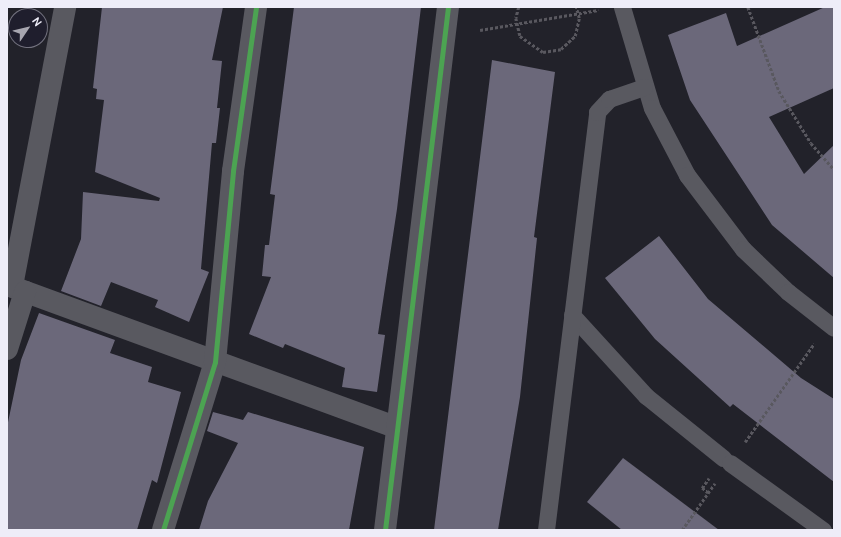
<!DOCTYPE html>
<html>
<head>
<meta charset="utf-8">
<style>
  body { margin:0 }
  #map { position:relative; width:841px; height:537px; overflow:hidden; background:#22222a; font-family:Ubuntu,sans-serif }
  div>[style] { position:absolute }
  .building>* { inset:0; background:#6b687a }
  .path>* { height:2.5px; margin-top:-1.25px; transform-origin:0; background:repeating-linear-gradient(90deg,#59585f 0 3px,transparent 0 5px) }
  .service>* { height:17px; margin:-8.5px; padding:0 8.5px; transform-origin:8.5px; border-radius:8.5px; background:#595960 }
  .minor>* { height:22px; margin:-11px; padding:0 11px; transform-origin:11px; border-radius:11px; background:#595960 }
  .cycleway>* { height:5px; margin:-2.5px; padding:0 2.5px; transform-origin:2.5px; border-radius:2.5px; background:#4ca352 }
  span { translate:-50% -50%; white-space:nowrap; text-align:center; line-height:1.15; -webkit-text-stroke:4px #1f1e2d; paint-order:stroke }
  .frame { position:absolute; inset:0; border:8px solid #eeedf8; pointer-events:none }
  .north { position:absolute; left:8px; top:8px; width:40px; height:40px; box-sizing:border-box; background:#1f1e2d; border:1px solid #72717e; border-radius:50%; rotate:55deg; font-size:11px; font-weight:700; line-height:16px; text-align:center; color:#eeedf8 }
  .north::after { content:''; display:block; margin:auto; width:14px; height:18px; background:#a7a6b0; clip-path:polygon(50% 0,100% 100%,50% 72%,0 100%) }
</style>
</head>
<body>
<div id="map">
  <div class="building">
    <div style="clip-path:polygon(102px 7px,223px 7px,212px 60px,222px 61px,217px 108px,220px 108px,216px 143px,212px 143px,201px 269px,209px 272px,189px 322px,155px 307px,158px 300px,111px 282px,101px 306px,61px 291px,81px 239px,83px 192px,159px 201px,160px 198px,95px 172px,104px 100px,96px 99px,97px 89px,93px 88px)"></div>
    <div style="clip-path:polygon(294px 7px,421px 7px,397px 209px,378px 334px,385px 335px,377px 392px,342px 387px,345px 368px,285px 344px,283px 348px,249px 334px,271px 277px,262px 276px,265px 245px,269px 245px,275px 195px,270px 194px)"></div>
    <div style="clip-path:polygon(825px 7px,834px 7px,834px 88px,769px 117px,804px 174px,834px 145px,834px 278px,772px 225px,690px 100px,668px 35px,726px 13px,737px 46px)"></div>
    <div style="clip-path:polygon(492px 60px,555px 72px,534px 237px,537px 238px,520px 397px,498px 530px,434px 530px)"></div>
    <div style="clip-path:polygon(659px 236px,708px 299px,801px 378px,834px 399px,834px 482px,733px 404px,730px 407px,655px 339px,605px 278px)"></div>
    <div style="clip-path:polygon(39px 313px,115px 340px,110px 353px,152px 367px,148px 382px,181px 392px,157px 483px,152px 480px,137px 530px,7px 530px,7px 427px,21px 360px)"></div>
    <div style="clip-path:polygon(213px 412px,243px 420px,248px 412px,364px 447px,349px 530px,199px 530px,208px 501px,238px 443px,207px 431px)"></div>
    <div style="clip-path:polygon(623px 458px,719px 530px,622px 530px,587px 502px)"></div>
  </div>
  <div class="path">
    <div style="left:519px;top:7px;width:11px;rotate:105deg"></div>
    <div style="left:516px;top:18px;width:18px;rotate:77deg"></div>
    <div style="left:520px;top:36px;width:28px;rotate:35deg"></div>
    <div style="left:543px;top:52px;width:18px;rotate:-9deg"></div>
    <div style="left:561px;top:49px;width:19px;rotate:-43deg"></div>
    <div style="left:575px;top:36px;width:18px;rotate:-77deg"></div>
    <div style="left:579px;top:18px;width:11px;rotate:-105deg"></div>
    <div style="left:748px;top:7px;width:90px;rotate:69.7deg"></div>
    <div style="left:779px;top:91px;width:61px;rotate:58.4deg"></div>
    <div style="left:811px;top:143px;width:35px;rotate:49deg"></div>
    <div style="left:480px;top:30px;width:120px;rotate:-9.6deg"></div>
    <div style="left:745px;top:442px;width:120px;rotate:-54.9deg"></div>
    <div style="left:708px;top:493px;width:8px;rotate:-140deg"></div>
    <div style="left:702px;top:488px;width:12px;rotate:-55deg"></div>
    <div style="left:682px;top:530px;width:57px;rotate:-54.9deg"></div>
  </div>
  <div class="service">
    <div style="left:622px;top:7px;width:105px;rotate:73.5deg"></div>
    <div style="left:652px;top:108px;width:76px;rotate:62.4deg"></div>
    <div style="left:687px;top:175px;width:93px;rotate:52.9deg"></div>
    <div style="left:743px;top:249px;width:62px;rotate:43.7deg"></div>
    <div style="left:788px;top:292px;width:58px;rotate:38deg"></div>
    <div style="left:572px;top:315px;width:110px;rotate:47.6deg"></div>
    <div style="left:646px;top:396px;width:99px;rotate:38.8deg"></div>
    <div style="left:730px;top:463px;width:115px;rotate:35.8deg"></div>
    <div style="left:546px;top:530px;width:421px;rotate:-83deg"></div>
    <div style="left:597px;top:112px;width:18px;rotate:-47deg"></div>
    <div style="left:609px;top:99px;width:37px;rotate:-19deg"></div>
  </div>
  <div class="minor">
    <div style="left:7px;top:285px;width:415px;rotate:20.1deg"></div>
    <div style="left:12px;top:286px;width:284px;rotate:-79.2deg"></div>
    <div style="left:7px;top:349px;width:60px;rotate:-72.5deg"></div>
    <div style="left:163px;top:530px;width:176px;rotate:-72.8deg"></div>
    <div style="left:215px;top:362px;width:192px;rotate:-84.6deg"></div>
    <div style="left:233px;top:171px;width:166px;rotate:-82deg"></div>
    <div style="left:385px;top:530px;width:527px;rotate:-83.13deg"></div>
  </div>
  <div class="cycleway">
    <div style="left:163px;top:530px;width:176px;rotate:-72.8deg"></div>
    <div style="left:215px;top:362px;width:192px;rotate:-84.6deg"></div>
    <div style="left:233px;top:171px;width:166px;rotate:-82deg"></div>
    <div style="left:385px;top:530px;width:527px;rotate:-83.13deg"></div>
  </div>
  <div class="frame"></div>
  <div class="north">N</div>
</div>
</body>
</html>
